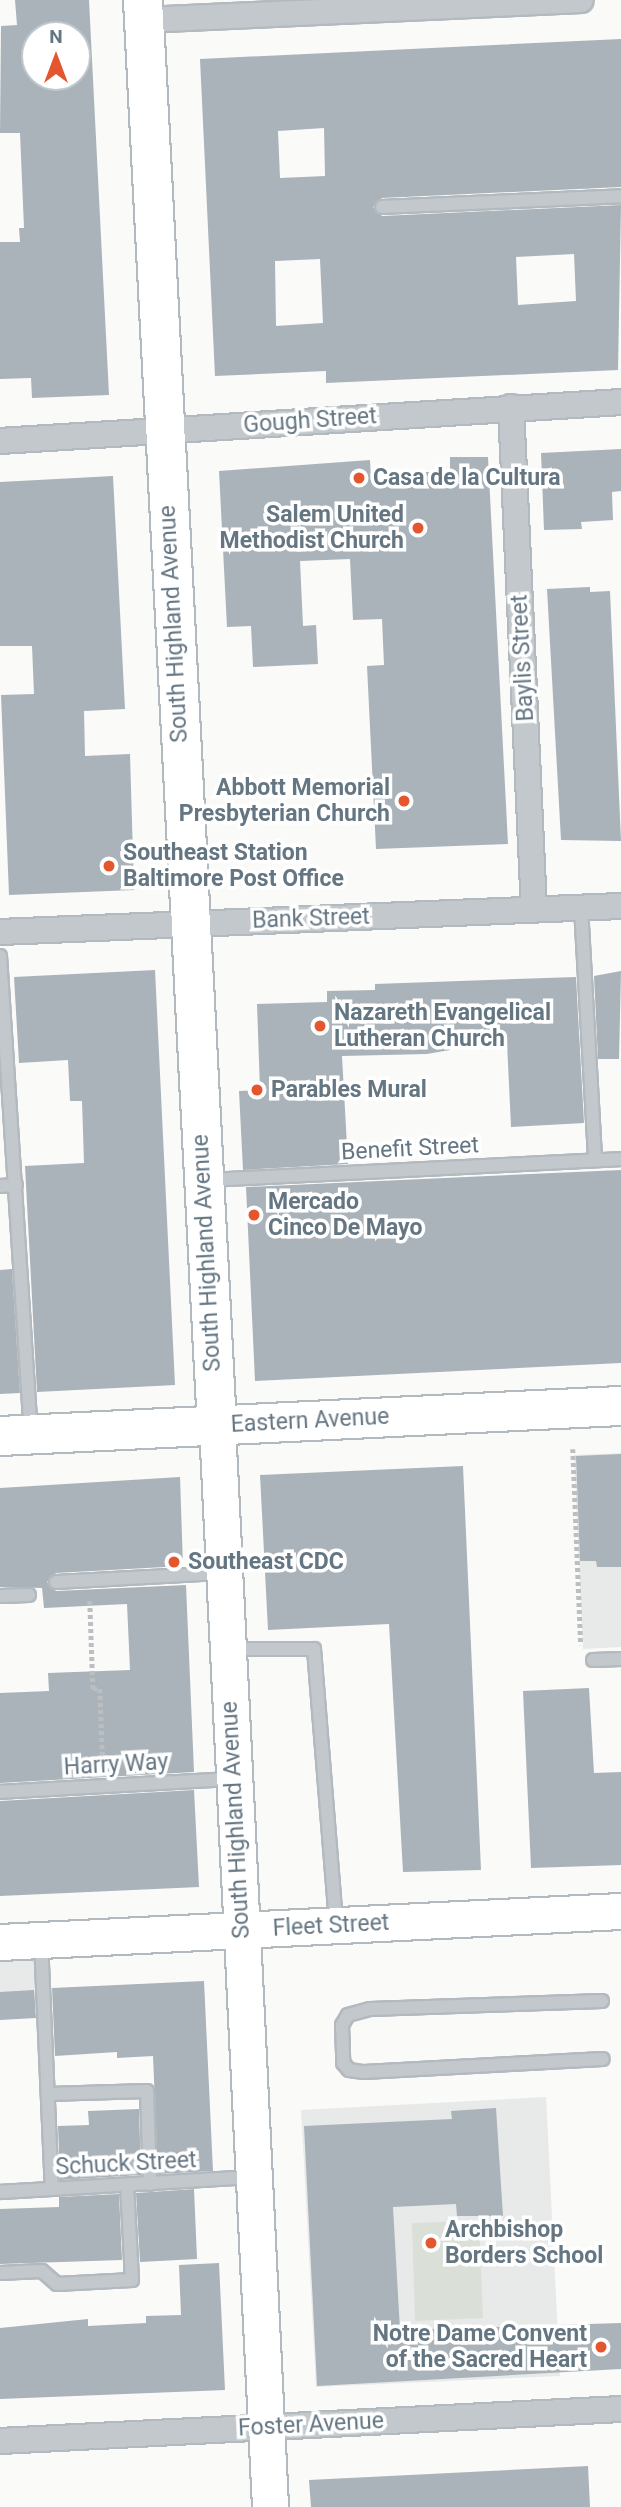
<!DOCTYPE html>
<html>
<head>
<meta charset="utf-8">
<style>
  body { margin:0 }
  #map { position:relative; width:621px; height:2507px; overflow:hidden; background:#fafaf8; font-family:Roboto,sans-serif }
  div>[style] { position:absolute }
  .built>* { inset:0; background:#e8e9e9 }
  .green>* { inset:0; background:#dadfd7 }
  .building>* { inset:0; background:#aab3b9 }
  .path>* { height:4.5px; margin-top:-2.25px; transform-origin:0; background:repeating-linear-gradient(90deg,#bbbfc2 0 3.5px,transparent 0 7px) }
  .roads { filter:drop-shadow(2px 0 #b3babf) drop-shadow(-2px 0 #b3babf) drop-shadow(0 2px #b3babf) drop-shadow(0 -2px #b3babf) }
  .lane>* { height:12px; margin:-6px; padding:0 6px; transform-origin:6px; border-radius:6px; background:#c3c8cc }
  .street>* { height:24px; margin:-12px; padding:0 12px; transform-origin:12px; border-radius:12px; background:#c3c8cc }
  .secondary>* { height:35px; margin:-17.5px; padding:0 17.5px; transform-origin:17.5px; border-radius:17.5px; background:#fff }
  .primary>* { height:38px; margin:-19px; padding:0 19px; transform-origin:19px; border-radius:19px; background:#fff }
  .dots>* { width:19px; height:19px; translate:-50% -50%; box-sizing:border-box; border:4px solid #fff; border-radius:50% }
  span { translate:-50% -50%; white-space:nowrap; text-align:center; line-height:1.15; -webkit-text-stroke:7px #fff; paint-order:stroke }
  .street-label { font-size:23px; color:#657683 }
  .poi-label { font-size:23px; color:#657683; font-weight:700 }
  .left { translate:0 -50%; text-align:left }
  .right { translate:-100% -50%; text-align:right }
  .north { position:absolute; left:21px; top:21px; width:70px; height:70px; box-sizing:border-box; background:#fff; border:2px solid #c1c8cd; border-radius:50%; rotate:0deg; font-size:19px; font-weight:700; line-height:28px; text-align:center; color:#657683 }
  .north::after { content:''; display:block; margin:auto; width:24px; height:32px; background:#e4572e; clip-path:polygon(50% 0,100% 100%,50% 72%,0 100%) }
</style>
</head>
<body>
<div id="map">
  <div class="built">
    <div style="clip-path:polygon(621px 1453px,621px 1647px,583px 1649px,574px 1455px)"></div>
    <div style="clip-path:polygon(38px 1941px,43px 2009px,0 2011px,0 1943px)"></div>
    <div style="clip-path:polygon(546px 2097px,560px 2376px,316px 2387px,301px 2110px)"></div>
  </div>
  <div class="green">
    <div style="clip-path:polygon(479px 2221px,483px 2318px,415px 2321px,412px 2223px)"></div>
  </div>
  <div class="building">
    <div style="clip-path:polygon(evenodd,15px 0,89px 0,109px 395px,32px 398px,31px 378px,0 379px,0 242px,20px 242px,19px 228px,24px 228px,20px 133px,0 133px,1px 26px,17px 25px,15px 0,35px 35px,77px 35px,77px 77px,35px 77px,35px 35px)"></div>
    <div style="clip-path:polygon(evenodd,621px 39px,621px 187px,382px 198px,373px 207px,382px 216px,621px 205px,618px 370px,326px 383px,326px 371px,215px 376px,200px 59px,621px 39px,324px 128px,325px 176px,280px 178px,278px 131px,324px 128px,621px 39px,574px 254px,576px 301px,518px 305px,516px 257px,574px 254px,621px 39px,320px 259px,323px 323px,276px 326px,275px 261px,320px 259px)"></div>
    <div style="clip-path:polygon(621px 449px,621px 491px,612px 492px,613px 520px,581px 522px,582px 529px,544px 530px,541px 453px)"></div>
    <div style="clip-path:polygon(450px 457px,488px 457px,508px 844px,376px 849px,367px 666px,384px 665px,382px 619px,353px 620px,350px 559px,300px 561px,303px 626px,316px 625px,318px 664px,253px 667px,251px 626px,227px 627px,219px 471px,370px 460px,371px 481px,426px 478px,425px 472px,450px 472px)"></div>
    <div style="clip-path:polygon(113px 476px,125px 709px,84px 711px,85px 756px,130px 754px,134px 890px,9px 895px,1px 695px,34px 694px,32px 646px,0 646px,0 482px)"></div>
    <div style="clip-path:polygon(590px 587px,590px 592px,610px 591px,621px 841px,561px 840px,547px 589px)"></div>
    <div style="clip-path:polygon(155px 970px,175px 1385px,37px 1392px,25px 1166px,84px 1163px,82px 1101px,70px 1101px,68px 1060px,19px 1063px,14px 977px)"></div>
    <div style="clip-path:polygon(621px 971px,619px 1059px,598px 1059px,594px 976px)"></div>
    <div style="clip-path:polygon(576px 977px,584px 1123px,511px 1127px,507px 1043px,450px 1045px,450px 1050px,427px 1054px,342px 1056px,348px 1164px,243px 1170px,239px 1091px,260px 1090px,257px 1004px,327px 1002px,327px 991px,375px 990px,375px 984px)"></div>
    <div style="clip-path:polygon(621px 1170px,621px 1363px,255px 1381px,246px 1187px)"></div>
    <div style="clip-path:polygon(12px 1269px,20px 1393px,0 1394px,0 1270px)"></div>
    <div style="clip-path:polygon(621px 1454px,621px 1567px,597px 1567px,596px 1561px,580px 1561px,576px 1456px)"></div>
    <div style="clip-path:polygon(463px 1466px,481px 1870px,403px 1872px,389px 1624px,268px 1630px,260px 1475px)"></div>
    <div style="clip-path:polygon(180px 1477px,183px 1566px,56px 1573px,47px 1582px,56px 1591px,186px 1585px,194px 1772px,0 1783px,0 1693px,49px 1691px,48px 1673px,130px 1670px,127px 1604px,44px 1608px,42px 1588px,0 1587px,0 1488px)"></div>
    <div style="clip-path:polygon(589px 1688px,594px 1773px,621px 1772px,621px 1865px,531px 1868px,523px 1691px)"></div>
    <div style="clip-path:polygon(194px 1790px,199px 1887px,0 1896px,0 1801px)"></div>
    <div style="clip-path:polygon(204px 1981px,213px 2171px,158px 2174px,153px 2056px,117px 2058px,117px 2052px,55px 2056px,52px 1988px)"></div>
    <div style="clip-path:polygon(34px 1990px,36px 2018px,0 2020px,0 1992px)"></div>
    <div style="clip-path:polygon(496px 2108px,503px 2216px,457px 2216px,456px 2204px,393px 2207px,400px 2330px,621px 2323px,621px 2369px,317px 2386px,304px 2126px,452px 2119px,451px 2111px)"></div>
    <div style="clip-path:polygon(139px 2109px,141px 2175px,60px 2180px,58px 2126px,89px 2125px,88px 2111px)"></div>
    <div style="clip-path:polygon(194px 2189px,197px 2259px,140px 2262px,136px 2193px)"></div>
    <div style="clip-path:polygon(119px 2194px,122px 2260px,0 2264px,0 2209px,59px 2207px,59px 2197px)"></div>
    <div style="clip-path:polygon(219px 2263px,225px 2390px,0 2399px,0 2328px,88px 2319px,88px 2326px,146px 2323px,146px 2316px,181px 2315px,179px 2265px)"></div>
    <div style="clip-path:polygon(588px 2466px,590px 2507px,311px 2507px,309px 2480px)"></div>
  </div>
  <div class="path">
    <div style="left:573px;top:1449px;width:196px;rotate:87.7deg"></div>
    <div style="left:90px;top:1601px;width:88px;rotate:88deg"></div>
    <div style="left:93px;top:1689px;width:7px"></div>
    <div style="left:100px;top:1689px;width:79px;rotate:87.8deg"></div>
  </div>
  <div class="roads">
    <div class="lane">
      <div style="left:382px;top:207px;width:239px;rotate:-2.6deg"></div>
      <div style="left:581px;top:907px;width:253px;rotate:86.8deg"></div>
      <div style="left:0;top:956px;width:476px;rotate:86.3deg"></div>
      <div style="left:209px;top:1180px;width:413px;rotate:-2.9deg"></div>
      <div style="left:0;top:1186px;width:16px;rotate:-4deg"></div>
      <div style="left:56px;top:1582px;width:164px;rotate:-3.1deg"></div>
      <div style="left:0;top:1596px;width:29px;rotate:-2deg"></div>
      <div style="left:232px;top:1649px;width:82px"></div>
      <div style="left:314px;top:1649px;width:274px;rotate:85.4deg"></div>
      <div style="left:593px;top:1660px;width:28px;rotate:-2deg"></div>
      <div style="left:0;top:1792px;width:234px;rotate:-3.2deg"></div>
      <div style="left:41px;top:1941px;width:248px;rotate:87.5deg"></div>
      <div style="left:602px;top:2001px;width:232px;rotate:178deg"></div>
      <div style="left:370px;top:2009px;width:23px;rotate:165deg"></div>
      <div style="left:348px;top:2015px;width:12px;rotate:121deg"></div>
      <div style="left:342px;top:2025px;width:38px;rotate:88deg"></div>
      <div style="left:343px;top:2063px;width:9px;rotate:49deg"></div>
      <div style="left:349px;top:2070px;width:15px;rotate:8deg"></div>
      <div style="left:364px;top:2072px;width:239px;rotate:-3.1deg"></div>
      <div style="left:48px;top:2094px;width:99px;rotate:-1.7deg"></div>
      <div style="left:147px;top:2091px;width:93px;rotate:88.2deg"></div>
      <div style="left:0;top:2192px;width:251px;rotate:-3.4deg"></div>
      <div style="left:0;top:2273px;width:42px;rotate:-2.7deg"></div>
      <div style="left:42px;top:2271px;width:20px;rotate:41deg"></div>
      <div style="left:57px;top:2284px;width:75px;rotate:-3.1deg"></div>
      <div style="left:132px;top:2280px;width:95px;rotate:-93deg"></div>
    </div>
    <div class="street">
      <div style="left:144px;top:20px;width:437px;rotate:-2.6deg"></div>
      <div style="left:511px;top:407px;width:503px;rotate:87.38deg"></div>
      <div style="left:0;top:441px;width:622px;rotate:-3.59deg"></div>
      <div style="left:0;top:932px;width:622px;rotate:-2.4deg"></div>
      <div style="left:0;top:2441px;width:622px;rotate:-2.95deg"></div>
    </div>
    <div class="secondary">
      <div style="left:217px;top:1426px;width:1082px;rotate:87.19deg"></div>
      <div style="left:0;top:1942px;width:622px;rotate:-2.86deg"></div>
    </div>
    <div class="primary">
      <div style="left:143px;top:0;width:1428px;rotate:87.03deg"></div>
      <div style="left:0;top:1436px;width:622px;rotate:-2.77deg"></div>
    </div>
  </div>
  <div class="dots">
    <div style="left:359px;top:478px;background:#e4572e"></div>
    <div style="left:418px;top:528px;background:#e4572e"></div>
    <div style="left:404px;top:801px;background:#e4572e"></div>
    <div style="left:109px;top:866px;background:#e4572e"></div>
    <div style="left:320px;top:1026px;background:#e4572e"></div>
    <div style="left:257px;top:1090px;background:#e4572e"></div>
    <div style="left:254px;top:1215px;background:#e4572e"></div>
    <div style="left:174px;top:1562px;background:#e4572e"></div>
    <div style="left:431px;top:2243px;background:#e4572e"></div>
    <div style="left:601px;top:2347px;background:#e4572e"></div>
  </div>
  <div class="street-label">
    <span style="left:310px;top:421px;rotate:-4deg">Gough Street</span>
    <span style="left:174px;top:624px;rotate:-93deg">South Highland Avenue</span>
    <span style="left:523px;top:658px;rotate:-93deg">Baylis Street</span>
    <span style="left:311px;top:919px;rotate:-2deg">Bank Street</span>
    <span style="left:410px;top:1149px;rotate:-3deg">Benefit Street</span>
    <span style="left:207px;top:1253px;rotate:-93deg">South Highland Avenue</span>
    <span style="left:310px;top:1421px;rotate:-3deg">Eastern Avenue</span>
    <span style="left:116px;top:1765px;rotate:-3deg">Harry Way</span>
    <span style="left:236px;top:1820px;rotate:-93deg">South Highland Avenue</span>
    <span style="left:331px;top:1926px;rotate:-3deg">Fleet Street</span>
    <span style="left:126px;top:2164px;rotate:-3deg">Schuck Street</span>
    <span style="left:311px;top:2425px;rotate:-3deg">Foster Avenue</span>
  </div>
  <div class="poi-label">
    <span class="left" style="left:373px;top:478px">Casa de la Cultura</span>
    <span class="right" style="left:404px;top:528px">Salem United<br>Methodist Church</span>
    <span class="right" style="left:390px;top:801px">Abbott Memorial<br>Presbyterian Church</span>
    <span class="left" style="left:123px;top:866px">Southeast Station<br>Baltimore Post Office</span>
    <span class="left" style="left:334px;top:1026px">Nazareth Evangelical<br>Lutheran Church</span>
    <span class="left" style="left:271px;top:1090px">Parables Mural</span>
    <span class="left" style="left:268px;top:1215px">Mercado<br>Cinco De Mayo</span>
    <span class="left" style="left:188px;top:1562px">Southeast CDC</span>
    <span class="left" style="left:445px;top:2243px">Archbishop<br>Borders School</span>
    <span class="right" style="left:587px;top:2347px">Notre Dame Convent<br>of the Sacred Heart</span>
  </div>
  <div class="north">N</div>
</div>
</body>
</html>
